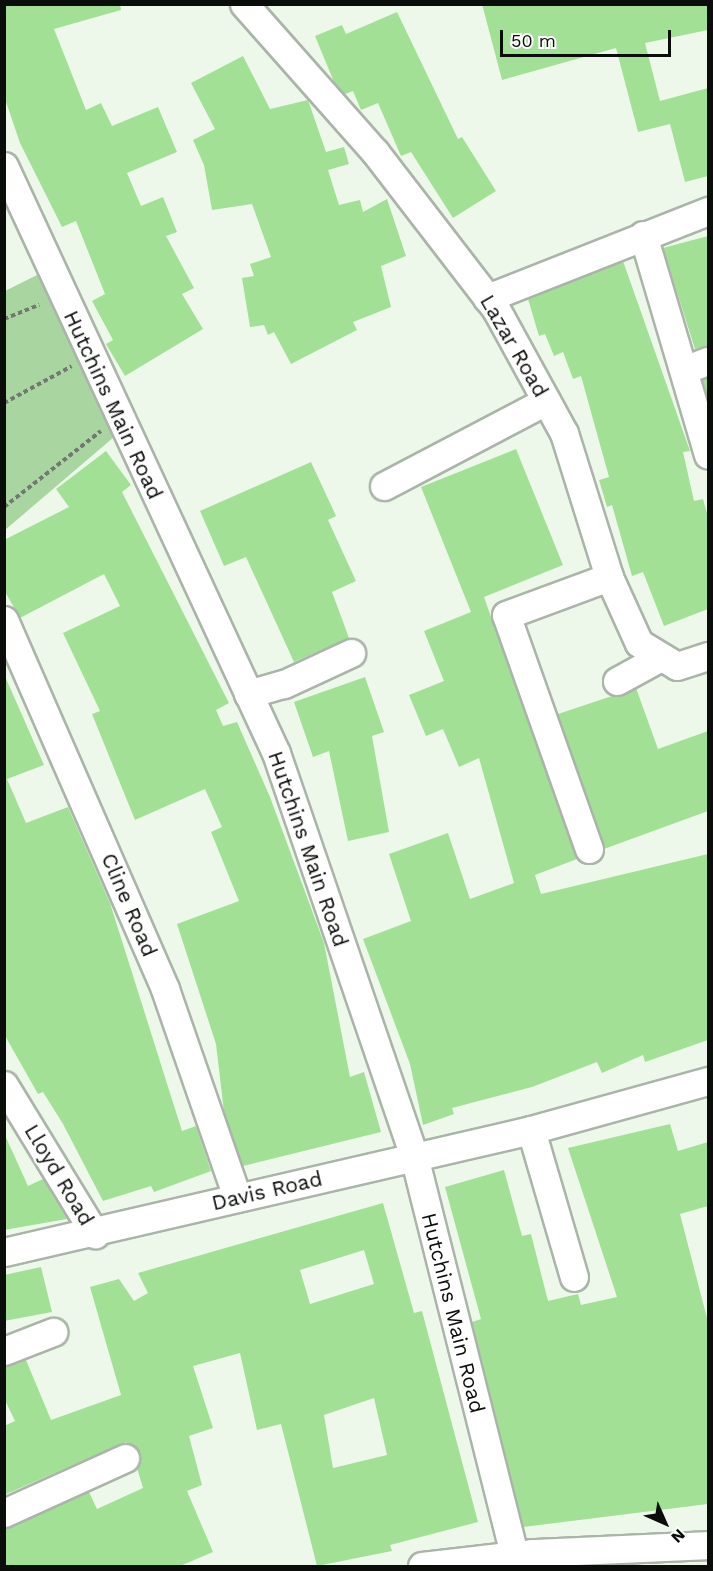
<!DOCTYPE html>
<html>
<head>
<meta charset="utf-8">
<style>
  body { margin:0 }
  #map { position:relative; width:713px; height:1571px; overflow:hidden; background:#edf8eb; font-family:"Work Sans",sans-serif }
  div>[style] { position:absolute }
  .green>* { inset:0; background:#a9d6a0 }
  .building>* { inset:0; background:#a2e096 }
  .path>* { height:4px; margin-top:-2px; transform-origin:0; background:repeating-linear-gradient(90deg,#727970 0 4.5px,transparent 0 7.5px) }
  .roads { filter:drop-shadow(2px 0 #abb4a9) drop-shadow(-2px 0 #abb4a9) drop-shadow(0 2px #abb4a9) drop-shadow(0 -2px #abb4a9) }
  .minor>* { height:27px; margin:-13.5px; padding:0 13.5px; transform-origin:13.5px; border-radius:13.5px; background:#fff }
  span { translate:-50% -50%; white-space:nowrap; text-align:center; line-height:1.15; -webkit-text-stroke:4.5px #fff; paint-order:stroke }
  .street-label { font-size:21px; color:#0a0d09 }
  .frame { position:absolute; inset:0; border:6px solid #0a0d09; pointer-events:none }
  .north { position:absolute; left:635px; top:1493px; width:60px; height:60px; -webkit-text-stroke:4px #fff; paint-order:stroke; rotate:135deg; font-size:16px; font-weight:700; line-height:24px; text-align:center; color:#0a0d09 }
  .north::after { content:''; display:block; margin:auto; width:21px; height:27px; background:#0a0d09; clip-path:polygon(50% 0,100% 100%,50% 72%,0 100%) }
  .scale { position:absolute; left:500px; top:30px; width:171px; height:27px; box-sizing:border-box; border:3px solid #0a0d09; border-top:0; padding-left:8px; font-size:18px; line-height:21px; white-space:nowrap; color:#0a0d09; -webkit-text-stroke:4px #fff; paint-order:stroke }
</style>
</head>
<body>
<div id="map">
  <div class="green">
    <div style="clip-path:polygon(43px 272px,114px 437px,5px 530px,5px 291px)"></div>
  </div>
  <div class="building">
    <div style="clip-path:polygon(4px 4px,120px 4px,121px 10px,54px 29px,86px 110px,101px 103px,112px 126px,158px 107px,177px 152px,127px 173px,141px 206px,163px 197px,177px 232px,166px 236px,194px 288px,182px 294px,203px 329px,125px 376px,106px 344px,113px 340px,92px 301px,105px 294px,76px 221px,62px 227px,20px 143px,4px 96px)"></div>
    <div style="clip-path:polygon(482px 4px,708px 4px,708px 30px,645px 43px,660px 101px,708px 88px,708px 176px,685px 182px,670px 124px,638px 132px,616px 48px,502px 80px)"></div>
    <div style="clip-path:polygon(397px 12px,458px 139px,462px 137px,496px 191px,453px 218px,411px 152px,401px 156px,378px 103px,361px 110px,353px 91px,345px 94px,334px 82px,315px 36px,342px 25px,346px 34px)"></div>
    <div style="clip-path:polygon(243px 56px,270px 109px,308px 100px,326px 152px,344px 147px,349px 164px,328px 170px,339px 205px,360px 200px,363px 212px,387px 199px,406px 256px,381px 266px,391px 307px,353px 322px,357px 330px,291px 364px,274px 332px,268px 335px,264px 325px,250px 327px,242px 278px,254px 276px,250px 264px,271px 257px,252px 204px,212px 210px,204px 165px,193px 140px,215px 129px,191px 83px)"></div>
    <div style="clip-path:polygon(708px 236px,708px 346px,695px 349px,663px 248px)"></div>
    <div style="clip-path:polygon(623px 261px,690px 451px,683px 452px,694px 501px,703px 499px,708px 517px,708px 609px,664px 626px,643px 572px,632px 576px,612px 505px,607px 507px,599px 480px,609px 477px,581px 376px,573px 379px,563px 352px,554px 356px,545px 334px,539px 336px,528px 299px)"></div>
    <div style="clip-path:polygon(708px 378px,708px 401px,702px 380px)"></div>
    <div style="clip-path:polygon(516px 449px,563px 565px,484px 597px,577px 859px,535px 875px,541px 894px,708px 854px,708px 1040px,645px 1062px,643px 1055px,602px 1073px,597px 1062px,532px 1087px,452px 1108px,454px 1114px,423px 1125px,410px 1064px,363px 939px,411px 921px,389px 854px,448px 833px,470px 899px,514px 883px,479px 758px,459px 767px,443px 729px,426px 736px,409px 695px,444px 681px,424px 631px,471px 612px,421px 487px)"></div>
    <div style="clip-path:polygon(106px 451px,131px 485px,122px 492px,229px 703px,216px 710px,223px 726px,237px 722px,270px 797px,324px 943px,350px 1077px,364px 1072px,381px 1132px,243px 1166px,224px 1112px,216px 1044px,177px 924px,239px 901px,211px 832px,222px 827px,205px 789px,135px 820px,92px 714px,100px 711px,63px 633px,120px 606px,104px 574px,20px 618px,4px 590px,4px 540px,69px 507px,56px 489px)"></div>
    <div style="clip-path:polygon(311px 462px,336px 516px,328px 520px,356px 581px,332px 592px,349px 638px,294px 662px,246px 557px,224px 566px,200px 511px)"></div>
    <div style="clip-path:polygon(4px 674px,44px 765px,7px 779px,26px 823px,68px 807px,110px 903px,182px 1131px,196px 1126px,211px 1171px,154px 1192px,151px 1186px,103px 1201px,63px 1124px,43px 1092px,38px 1094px,4px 1034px)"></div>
    <div style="clip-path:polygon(365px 677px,384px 732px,372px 736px,389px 832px,348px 841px,329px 751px,313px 757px,294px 702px)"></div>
    <div style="clip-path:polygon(636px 688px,658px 749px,708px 731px,708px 811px,604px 849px,558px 714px)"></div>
    <div style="clip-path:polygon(670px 1124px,678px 1151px,708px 1142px,708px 1206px,680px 1214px,708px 1322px,708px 1504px,523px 1527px,472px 1322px,481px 1319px,445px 1187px,504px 1170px,522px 1236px,531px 1234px,548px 1301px,578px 1294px,581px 1305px,617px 1297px,568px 1148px)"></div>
    <div style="clip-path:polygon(4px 1133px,28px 1186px,43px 1179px,67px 1219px,4px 1230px)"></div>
    <div style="clip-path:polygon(evenodd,383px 1203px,414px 1313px,422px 1311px,478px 1522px,390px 1545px,392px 1551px,317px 1566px,281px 1424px,257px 1430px,240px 1353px,193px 1366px,213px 1428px,189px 1436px,202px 1485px,187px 1491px,213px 1552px,180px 1566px,4px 1566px,4px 1528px,89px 1492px,97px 1509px,143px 1488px,137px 1468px,140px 1452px,126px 1442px,4px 1495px,4px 1426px,15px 1421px,4px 1398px,4px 1368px,26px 1360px,51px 1420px,121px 1395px,90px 1287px,119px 1279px,134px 1301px,148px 1293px,138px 1273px,383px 1203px,364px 1250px,374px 1284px,310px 1304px,300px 1270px,364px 1250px,383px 1203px,374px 1398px,387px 1455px,333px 1468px,324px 1415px,374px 1398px)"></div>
    <div style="clip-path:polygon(41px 1267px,52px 1312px,4px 1321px,4px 1275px)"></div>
  </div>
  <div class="path">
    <div style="left:4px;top:319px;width:38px;rotate:-22deg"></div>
    <div style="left:4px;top:403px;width:77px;rotate:-28.6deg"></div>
    <div style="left:4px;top:507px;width:123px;rotate:-38.1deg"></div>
  </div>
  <div class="roads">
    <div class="minor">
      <div style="left:244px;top:4px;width:198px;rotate:48.5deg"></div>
      <div style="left:375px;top:152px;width:198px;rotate:52.4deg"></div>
      <div style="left:496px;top:309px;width:141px;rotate:61.3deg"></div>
      <div style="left:564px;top:433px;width:151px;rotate:72.6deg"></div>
      <div style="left:609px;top:577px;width:72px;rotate:65.6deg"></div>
      <div style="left:639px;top:643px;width:44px;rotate:31.2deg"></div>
      <div style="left:677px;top:666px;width:33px;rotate:-18deg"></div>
      <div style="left:4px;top:166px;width:647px;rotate:65.14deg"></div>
      <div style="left:276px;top:753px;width:426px;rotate:71.1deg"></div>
      <div style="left:414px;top:1156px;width:423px;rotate:75.9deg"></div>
      <div style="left:643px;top:235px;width:229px;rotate:73.5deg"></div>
      <div style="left:487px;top:298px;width:238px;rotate:-21.5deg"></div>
      <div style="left:684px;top:370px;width:26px;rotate:-21deg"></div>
      <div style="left:384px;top:486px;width:183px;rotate:-27.7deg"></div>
      <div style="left:4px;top:620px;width:403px;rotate:66.4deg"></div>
      <div style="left:165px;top:989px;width:220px;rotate:70.9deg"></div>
      <div style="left:617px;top:681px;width:48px;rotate:-28.7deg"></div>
      <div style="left:248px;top:694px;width:37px;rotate:-16deg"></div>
      <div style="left:284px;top:684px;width:74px;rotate:-24.8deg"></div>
      <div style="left:589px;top:849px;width:248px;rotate:-109.5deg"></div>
      <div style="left:506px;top:615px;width:110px;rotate:-20.3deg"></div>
      <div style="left:4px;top:1085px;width:175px;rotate:58.6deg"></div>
      <div style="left:531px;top:1130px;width:153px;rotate:73.7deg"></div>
      <div style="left:4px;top:1252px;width:541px;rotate:-13.03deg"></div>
      <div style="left:531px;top:1130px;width:184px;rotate:-15.5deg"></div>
      <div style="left:4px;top:1351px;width:53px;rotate:-21.2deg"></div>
      <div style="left:4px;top:1513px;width:133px;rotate:-24.4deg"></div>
      <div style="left:422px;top:1566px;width:111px;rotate:-6.7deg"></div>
      <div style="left:532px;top:1553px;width:176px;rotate:-2.6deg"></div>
    </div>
  </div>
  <div class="street-label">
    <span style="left:514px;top:346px;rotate:60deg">Lazar Road</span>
    <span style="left:113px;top:405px;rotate:65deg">Hutchins Main Road</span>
    <span style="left:308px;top:849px;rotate:71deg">Hutchins Main Road</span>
    <span style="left:129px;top:905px;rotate:67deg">Cline Road</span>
    <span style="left:59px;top:1175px;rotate:59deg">Lloyd Road</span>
    <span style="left:267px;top:1191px;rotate:-13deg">Davis Road</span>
    <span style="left:453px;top:1313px;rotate:76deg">Hutchins Main Road</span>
  </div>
  <div class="frame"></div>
  <div class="north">N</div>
  <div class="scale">50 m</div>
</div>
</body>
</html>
